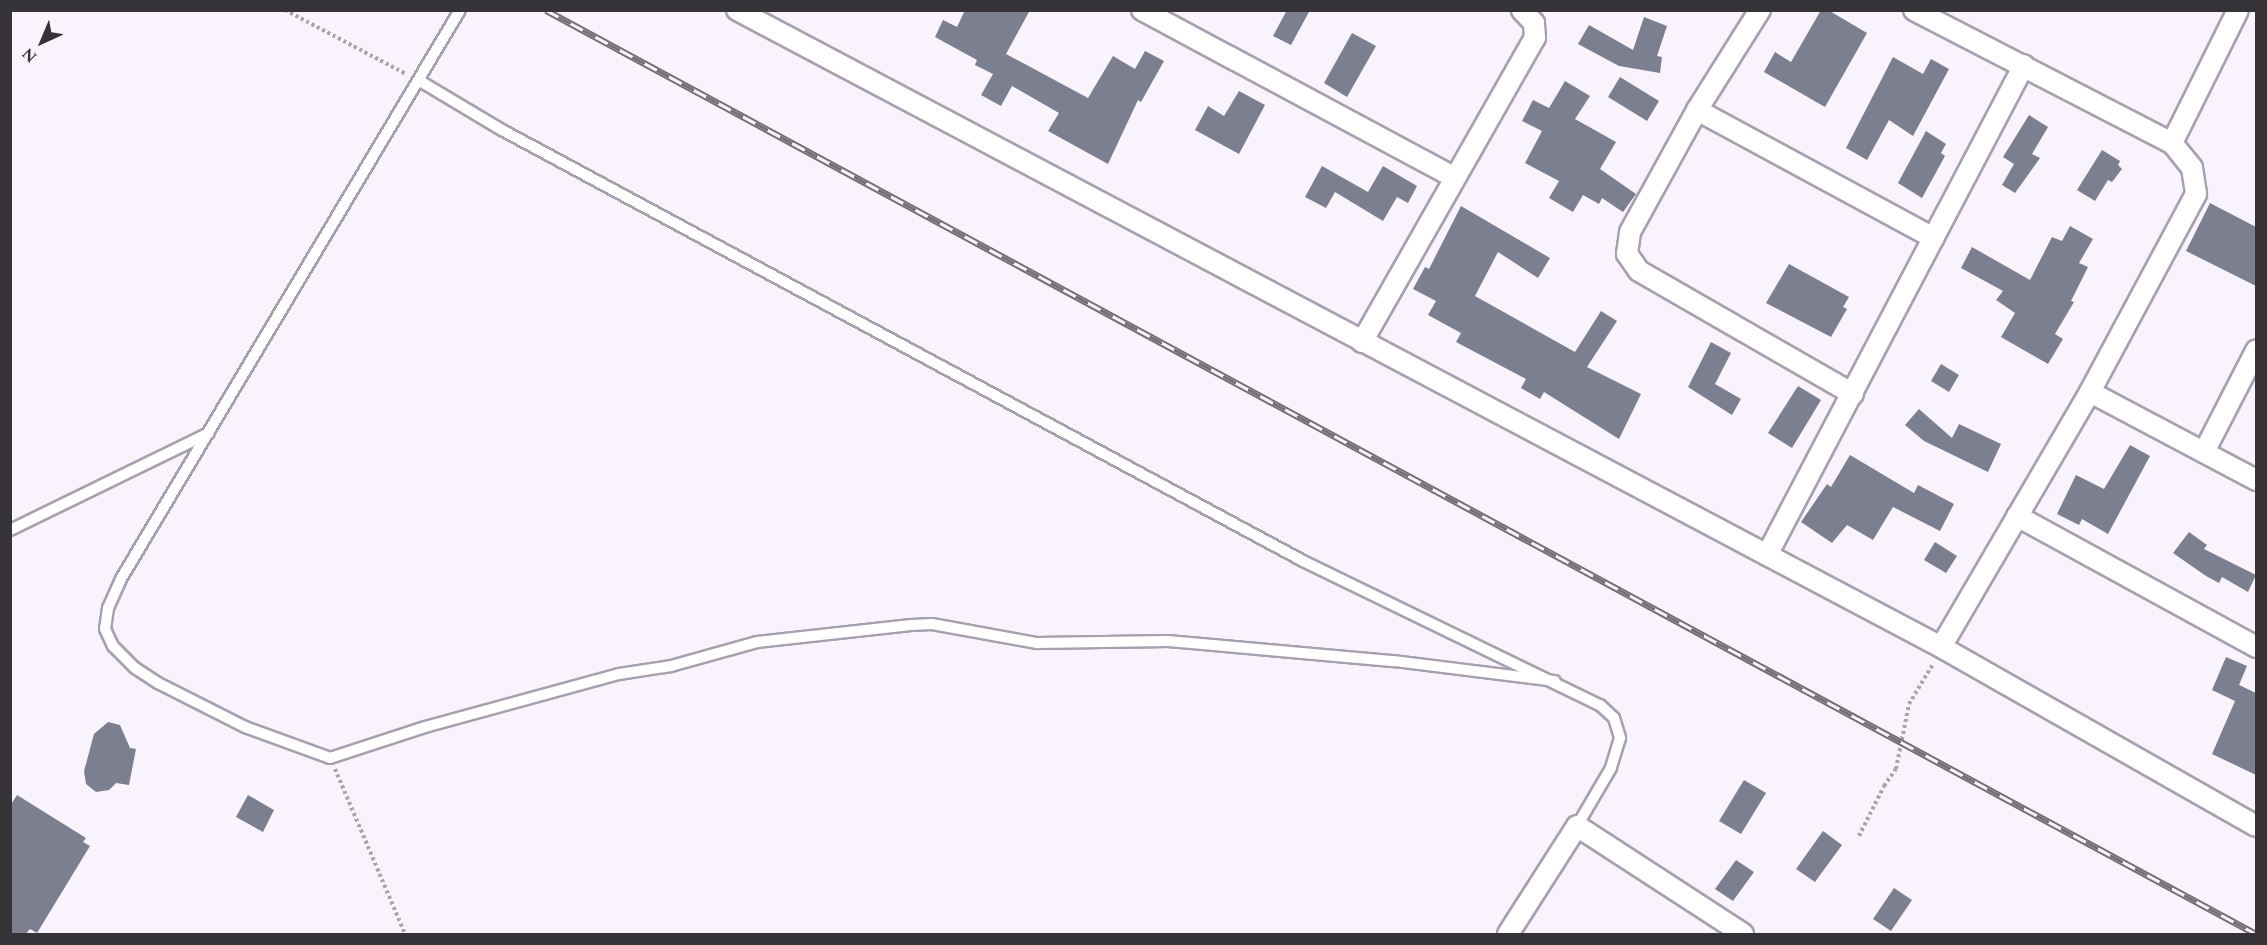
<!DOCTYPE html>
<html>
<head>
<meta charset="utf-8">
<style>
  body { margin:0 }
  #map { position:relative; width:2267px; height:945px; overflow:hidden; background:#f9f3fd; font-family:Spectral,serif }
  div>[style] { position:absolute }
  .building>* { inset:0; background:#7c7f8f }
  .path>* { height:4px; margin-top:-2px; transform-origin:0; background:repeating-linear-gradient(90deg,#a8a4ac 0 3px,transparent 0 6px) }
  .roads { filter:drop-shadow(2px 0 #a89faf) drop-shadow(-2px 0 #a89faf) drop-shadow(0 2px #a89faf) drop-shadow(0 -2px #a89faf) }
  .lane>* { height:10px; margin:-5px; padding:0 5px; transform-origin:5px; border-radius:5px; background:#fff }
  .street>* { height:20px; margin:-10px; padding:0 10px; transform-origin:10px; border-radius:10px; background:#fff }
  .rail>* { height:7px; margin-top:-3.5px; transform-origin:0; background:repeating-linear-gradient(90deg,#f9f3fd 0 14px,#747078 0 28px); box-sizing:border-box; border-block:2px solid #747078 }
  span { translate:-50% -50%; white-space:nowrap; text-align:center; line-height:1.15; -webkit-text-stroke:4.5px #f9f3fd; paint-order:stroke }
  .frame { position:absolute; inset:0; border:12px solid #353238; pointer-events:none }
  .north { position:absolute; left:12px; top:12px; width:60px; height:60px; -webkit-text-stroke:4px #f9f3fd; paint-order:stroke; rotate:224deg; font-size:16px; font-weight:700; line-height:24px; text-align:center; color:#353238 }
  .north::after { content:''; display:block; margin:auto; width:21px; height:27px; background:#353238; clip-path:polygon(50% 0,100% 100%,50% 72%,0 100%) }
</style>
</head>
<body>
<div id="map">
  <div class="building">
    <div style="clip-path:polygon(965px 10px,1030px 10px,1006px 54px,1088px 98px,1113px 56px,1135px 69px,1145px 51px,1164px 61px,1141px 102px,1138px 100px,1108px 164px,1048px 131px,1059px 113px,1012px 86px,1001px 106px,981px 95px,993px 74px,975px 65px,977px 60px,935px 37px,943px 20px,957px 27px)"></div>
    <div style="clip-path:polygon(1287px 10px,1310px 10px,1291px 45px,1273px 36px)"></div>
    <div style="clip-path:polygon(1821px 10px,1828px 10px,1867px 33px,1825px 107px,1764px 72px,1775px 52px,1791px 62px)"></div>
    <div style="clip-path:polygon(1644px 17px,1667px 26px,1657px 56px,1662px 57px,1660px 73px,1619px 66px,1578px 44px,1589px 25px,1633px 50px)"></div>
    <div style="clip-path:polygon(1352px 33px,1376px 46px,1347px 97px,1324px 83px)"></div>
    <div style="clip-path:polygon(1893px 57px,1923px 74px,1931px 59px,1949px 69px,1913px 136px,1889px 120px,1867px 160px,1846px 148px)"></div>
    <div style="clip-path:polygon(1620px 77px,1659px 101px,1647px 121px,1608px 97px)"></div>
    <div style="clip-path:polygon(1565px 81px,1590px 96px,1575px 119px,1616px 142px,1600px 169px,1636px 194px,1623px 212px,1602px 198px,1599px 204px,1583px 195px,1573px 212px,1549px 198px,1559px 181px,1525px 163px,1542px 131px,1522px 121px,1533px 100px,1549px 108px)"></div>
    <div style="clip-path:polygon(1239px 91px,1265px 105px,1239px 154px,1195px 130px,1208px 106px,1224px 116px)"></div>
    <div style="clip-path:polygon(2029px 115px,2048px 127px,2032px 154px,2040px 158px,2015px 193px,2002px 185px,2014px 164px,2003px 157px)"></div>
    <div style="clip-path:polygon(1926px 131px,1946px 144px,1941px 153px,1945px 156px,1922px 198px,1898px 183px)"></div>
    <div style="clip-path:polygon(2102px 150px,2120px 161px,2118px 165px,2122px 169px,2112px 182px,2108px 180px,2095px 201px,2077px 190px)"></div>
    <div style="clip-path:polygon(1322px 166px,1368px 192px,1383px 166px,1417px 186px,1408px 203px,1397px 197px,1383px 221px,1335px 192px,1326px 208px,1305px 197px)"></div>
    <div style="clip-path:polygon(2210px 203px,2256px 227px,2256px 286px,2186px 251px)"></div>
    <div style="clip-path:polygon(1461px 206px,1550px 258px,1538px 278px,1498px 252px,1475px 296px,1575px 352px,1601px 311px,1617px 321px,1587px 367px,1641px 394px,1619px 439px,1544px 392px,1540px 399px,1521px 388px,1526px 379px,1456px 342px,1461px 333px,1428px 315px,1436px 301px,1413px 289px,1425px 267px,1429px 269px)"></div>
    <div style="clip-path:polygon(2070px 226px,2093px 239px,2079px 263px,2088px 267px,2071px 301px,2074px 302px,2055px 334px,2063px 339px,2048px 364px,2001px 337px,2015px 313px,1996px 300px,2003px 291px,1961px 268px,1972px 247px,2030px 280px,2052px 237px,2062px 241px)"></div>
    <div style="clip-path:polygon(1789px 264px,1849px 297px,1843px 307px,1847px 309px,1831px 337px,1766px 303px)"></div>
    <div style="clip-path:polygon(1711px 342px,1731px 353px,1715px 384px,1741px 399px,1732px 415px,1688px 387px)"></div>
    <div style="clip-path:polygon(1941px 364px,1959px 375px,1949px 392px,1931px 381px)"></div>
    <div style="clip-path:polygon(1798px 386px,1821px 400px,1792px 448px,1768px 433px)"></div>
    <div style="clip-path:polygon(1919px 409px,1952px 438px,1959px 424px,2001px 444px,1988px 472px,1924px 441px,1905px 425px)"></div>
    <div style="clip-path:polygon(2130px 445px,2150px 456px,2108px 534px,2082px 519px,2079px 525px,2057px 514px,2076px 475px,2104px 489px)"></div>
    <div style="clip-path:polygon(1850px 455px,1914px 493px,1918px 485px,1954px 504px,1940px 531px,1893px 507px,1873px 540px,1847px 525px,1832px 543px,1801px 522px,1827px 484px,1831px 487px)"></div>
    <div style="clip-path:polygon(2189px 532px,2207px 545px,2204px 549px,2256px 575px,2248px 592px,2222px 577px,2219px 583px,2206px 576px,2173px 553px)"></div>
    <div style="clip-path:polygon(1935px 542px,1957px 556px,1946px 573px,1924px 560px)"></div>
    <div style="clip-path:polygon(2226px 657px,2247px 666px,2239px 685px,2256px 693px,2256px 775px,2212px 754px,2235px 701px,2212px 690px)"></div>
    <div style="clip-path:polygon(108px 722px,120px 725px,130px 748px,136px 749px,129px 785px,116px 783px,109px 790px,96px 792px,86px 784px,84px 771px,94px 734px)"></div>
    <div style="clip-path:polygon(1744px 780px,1766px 793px,1741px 834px,1719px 821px)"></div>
    <div style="clip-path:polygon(17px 795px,86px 838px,83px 842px,90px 846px,37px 933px,30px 929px,26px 934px,10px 934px,10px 806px)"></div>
    <div style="clip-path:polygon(248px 795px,274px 810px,263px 832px,236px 817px)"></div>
    <div style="clip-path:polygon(1823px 831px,1842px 845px,1815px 882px,1796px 869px)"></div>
    <div style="clip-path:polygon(1736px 860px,1754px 872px,1733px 901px,1715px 889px)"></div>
    <div style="clip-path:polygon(1894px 888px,1912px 900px,1891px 931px,1873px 919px)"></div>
  </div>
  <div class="path">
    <div style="left:285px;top:10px;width:137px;rotate:27.9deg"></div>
    <div style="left:335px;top:769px;width:179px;rotate:67deg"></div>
    <div style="left:1859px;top:836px;width:56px;rotate:-63.4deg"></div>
    <div style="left:1884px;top:786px;width:21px;rotate:-55deg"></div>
    <div style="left:1896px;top:769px;width:66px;rotate:-78.7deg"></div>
    <div style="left:1909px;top:704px;width:47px;rotate:-59deg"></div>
  </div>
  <div class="roads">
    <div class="lane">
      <div style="left:460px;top:10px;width:662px;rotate:120.79deg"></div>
      <div style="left:121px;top:579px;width:32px;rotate:114deg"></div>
      <div style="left:108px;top:608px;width:21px;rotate:98deg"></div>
      <div style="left:105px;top:629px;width:19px;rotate:65deg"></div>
      <div style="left:113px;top:646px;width:31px;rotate:45deg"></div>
      <div style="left:135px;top:668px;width:27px;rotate:33deg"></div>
      <div style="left:158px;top:683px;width:97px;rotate:26.8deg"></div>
      <div style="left:245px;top:727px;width:90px;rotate:20deg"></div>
      <div style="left:330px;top:758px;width:100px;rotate:-18.1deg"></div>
      <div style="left:425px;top:727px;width:201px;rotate:-15.3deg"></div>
      <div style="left:619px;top:674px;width:53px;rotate:-8.7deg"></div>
      <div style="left:671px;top:666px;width:89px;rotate:-15.6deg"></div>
      <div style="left:757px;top:642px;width:155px;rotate:-6.3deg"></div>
      <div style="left:911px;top:625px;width:21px;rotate:-3deg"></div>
      <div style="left:932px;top:624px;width:107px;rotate:10.3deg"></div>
      <div style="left:1037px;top:643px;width:131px;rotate:-0.9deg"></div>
      <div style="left:1168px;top:641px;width:227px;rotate:5.1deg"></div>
      <div style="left:1394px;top:661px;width:162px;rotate:7.1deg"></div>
      <div style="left:420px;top:81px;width:96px;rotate:30.9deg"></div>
      <div style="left:502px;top:130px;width:910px;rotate:28.28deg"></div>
      <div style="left:1303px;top:561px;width:330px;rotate:25.9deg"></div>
      <div style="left:1600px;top:705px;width:19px;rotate:43deg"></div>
      <div style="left:1614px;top:718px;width:21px;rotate:73deg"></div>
      <div style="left:1620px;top:738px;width:31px;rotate:107deg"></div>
      <div style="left:1611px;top:768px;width:67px;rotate:120.4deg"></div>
      <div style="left:10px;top:530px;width:221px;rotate:-26deg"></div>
    </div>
    <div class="street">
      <div style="left:737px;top:10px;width:1362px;rotate:27.88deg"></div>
      <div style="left:1941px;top:647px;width:362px;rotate:29.6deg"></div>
      <div style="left:1142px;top:10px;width:354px;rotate:28.2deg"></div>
      <div style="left:1914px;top:10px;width:290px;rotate:27.3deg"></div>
      <div style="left:2172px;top:143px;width:32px;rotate:51deg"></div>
      <div style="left:2192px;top:168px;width:26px;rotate:81deg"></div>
      <div style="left:2196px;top:194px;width:225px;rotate:118.2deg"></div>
      <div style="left:2090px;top:392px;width:295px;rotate:120.3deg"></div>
      <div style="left:1697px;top:110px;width:118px;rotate:-57.8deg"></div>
      <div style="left:2172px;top:143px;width:148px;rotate:-63.6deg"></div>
      <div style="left:1362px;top:342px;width:350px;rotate:-60.4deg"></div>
      <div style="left:1535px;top:38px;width:15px;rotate:-94deg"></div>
      <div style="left:1534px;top:23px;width:18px;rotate:-133deg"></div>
      <div style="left:2090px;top:392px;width:188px;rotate:27.9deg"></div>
      <div style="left:1853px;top:394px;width:247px;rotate:-150.1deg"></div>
      <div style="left:1639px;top:271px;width:21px;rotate:-125deg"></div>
      <div style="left:1627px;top:254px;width:22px;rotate:-82deg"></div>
      <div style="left:1630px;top:232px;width:139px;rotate:-61.2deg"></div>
      <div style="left:1697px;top:110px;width:269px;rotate:28.4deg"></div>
      <div style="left:2204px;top:452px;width:114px;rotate:-62.8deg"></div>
      <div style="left:2017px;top:516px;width:273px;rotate:28.7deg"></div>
      <div style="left:1767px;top:555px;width:553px;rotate:-62.32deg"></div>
      <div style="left:1508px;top:934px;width:128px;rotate:-57.4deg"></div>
      <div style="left:1577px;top:826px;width:198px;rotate:33deg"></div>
    </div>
  </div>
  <div class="rail">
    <div style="left:546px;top:10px;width:1944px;rotate:28.38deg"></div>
  </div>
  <div class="frame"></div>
  <div class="north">N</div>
</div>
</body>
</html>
